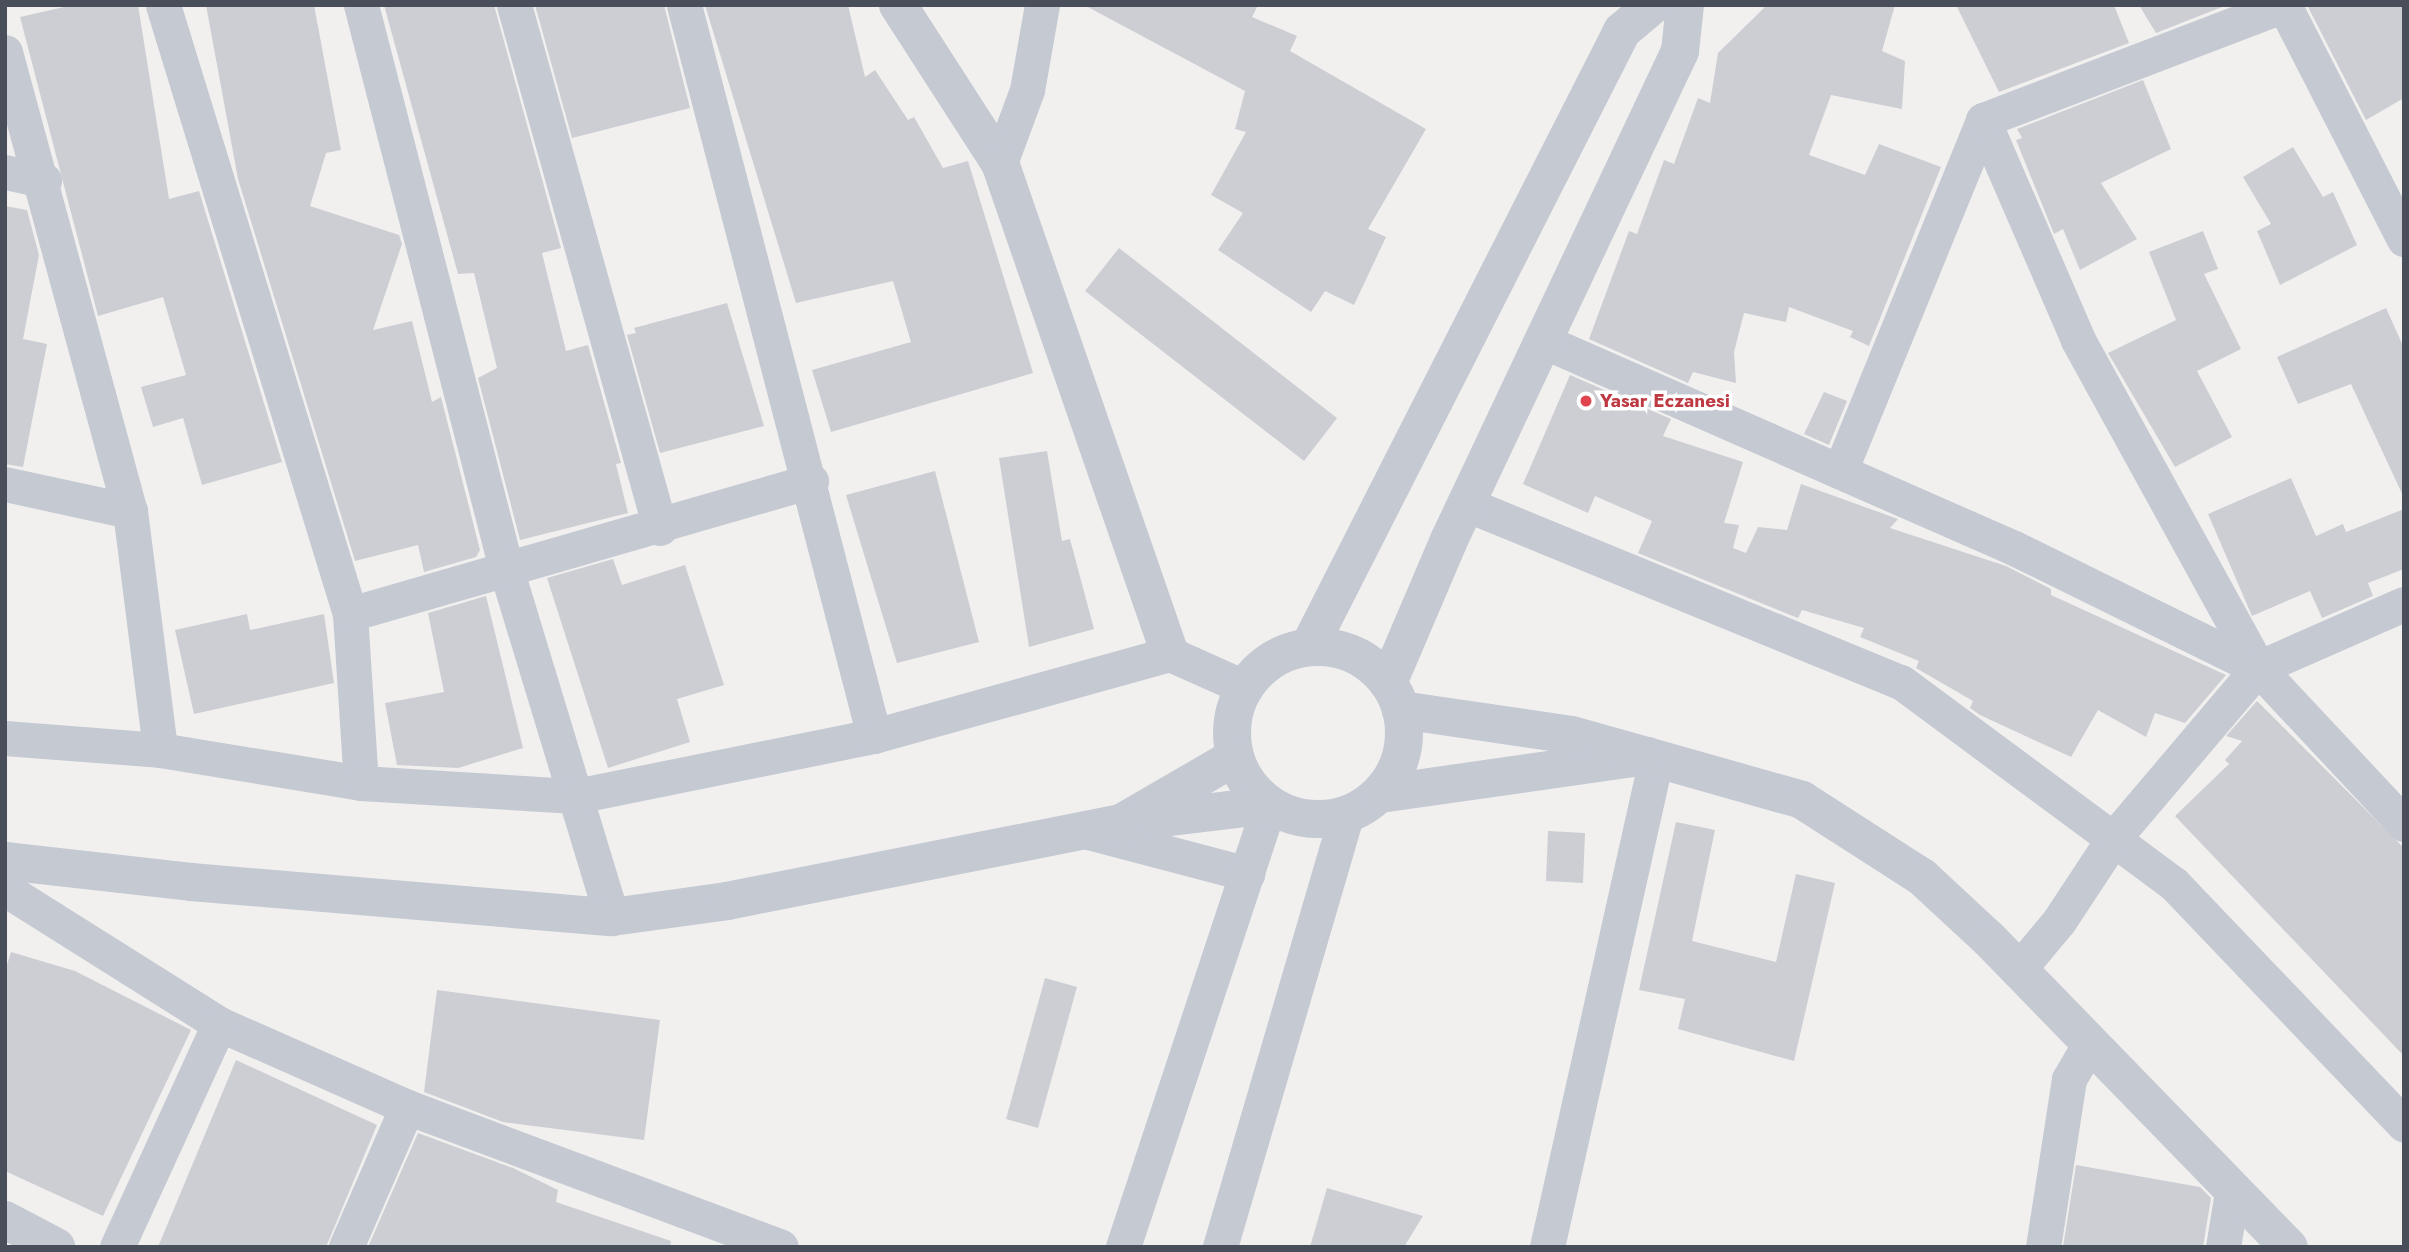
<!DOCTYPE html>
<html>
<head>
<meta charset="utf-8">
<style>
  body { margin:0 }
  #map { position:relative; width:2409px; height:1252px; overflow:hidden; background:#f1f0ef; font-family:Jost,sans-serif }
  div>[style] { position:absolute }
  .building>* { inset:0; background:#cdced3 }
  .minor>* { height:35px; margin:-17.5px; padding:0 17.5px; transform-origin:17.5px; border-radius:17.5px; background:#c4c9d2 }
  .tertiary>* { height:38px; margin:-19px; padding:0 19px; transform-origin:19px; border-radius:19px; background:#c4c9d2 }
  .tertiary>.ring { margin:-19px; padding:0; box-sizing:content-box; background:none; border:38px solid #c4c9d2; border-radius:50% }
  .dots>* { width:19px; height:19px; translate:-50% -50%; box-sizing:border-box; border:4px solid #fff; border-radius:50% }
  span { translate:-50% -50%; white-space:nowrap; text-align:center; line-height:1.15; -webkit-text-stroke:7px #fff; paint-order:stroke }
  .health-label { font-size:19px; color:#be3a42; font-weight:700 }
  .left { translate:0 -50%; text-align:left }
  .frame { position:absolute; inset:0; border:7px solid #494f5a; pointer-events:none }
</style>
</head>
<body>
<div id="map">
  <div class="building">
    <div style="clip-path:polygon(73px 5px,138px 5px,169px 199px,199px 191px,282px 462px,202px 485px,183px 418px,153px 427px,141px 387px,186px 375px,163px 297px,98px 316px,20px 17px)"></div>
    <div style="clip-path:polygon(206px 5px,314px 5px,341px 150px,326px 153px,310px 206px,399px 235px,402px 244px,373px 330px,412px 321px,432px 402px,441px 397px,480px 550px,476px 557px,424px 572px,418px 545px,355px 561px,238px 179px)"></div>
    <div style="clip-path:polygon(384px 5px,494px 5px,561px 248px,542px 253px,566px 351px,588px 345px,621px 463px,616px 464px,628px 513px,520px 540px,478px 378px,497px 368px,474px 273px,458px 274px)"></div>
    <div style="clip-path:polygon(535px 5px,664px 5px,690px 108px,572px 138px)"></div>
    <div style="clip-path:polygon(705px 5px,848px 5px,865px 77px,875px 70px,908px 120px,914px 117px,943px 168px,968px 161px,1033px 373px,831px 432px,812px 370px,911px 342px,893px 281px,796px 303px)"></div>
    <div style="clip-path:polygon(1084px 5px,1258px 5px,1252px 17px,1297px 36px,1290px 51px,1426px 129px,1368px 229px,1386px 237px,1354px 305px,1325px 291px,1311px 312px,1218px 250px,1243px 213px,1211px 195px,1246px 132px,1235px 129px,1245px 91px)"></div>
    <div style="clip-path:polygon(1767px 5px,1895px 5px,1882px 51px,1905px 61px,1902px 109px,1831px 95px,1809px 155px,1865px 175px,1879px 144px,1941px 167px,1869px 346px,1850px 337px,1853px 331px,1789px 307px,1786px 322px,1744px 313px,1734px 352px,1736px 383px,1693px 372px,1688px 383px,1589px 339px,1629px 231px,1637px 234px,1664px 160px,1674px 164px,1698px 98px,1710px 103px,1718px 53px)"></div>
    <div style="clip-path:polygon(1956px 5px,2114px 5px,2129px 43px,1999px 92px)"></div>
    <div style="clip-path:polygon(2139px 5px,2227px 5px,2156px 33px)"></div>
    <div style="clip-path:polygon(2307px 5px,2404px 5px,2404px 98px,2366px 120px)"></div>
    <div style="clip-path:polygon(2143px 80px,2171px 149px,2101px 183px,2137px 239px,2080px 270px,2063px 229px,2054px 234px,2016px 140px,2022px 138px,2017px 129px)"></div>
    <div style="clip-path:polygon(2293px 147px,2323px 197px,2333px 192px,2357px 245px,2280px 285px,2257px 231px,2271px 224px,2243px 177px)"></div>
    <div style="clip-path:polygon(5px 206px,27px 210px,39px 255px,23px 339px,47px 344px,23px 467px,5px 464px)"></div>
    <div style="clip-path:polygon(2203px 231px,2218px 269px,2204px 274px,2241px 349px,2197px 371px,2232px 437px,2175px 467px,2108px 353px,2176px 320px,2149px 252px)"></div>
    <div style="clip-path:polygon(1119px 248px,1337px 418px,1304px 461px,1085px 291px)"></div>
    <div style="clip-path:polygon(727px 303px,764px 426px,660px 453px,627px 335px,636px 333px,634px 328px)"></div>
    <div style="clip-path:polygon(2386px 308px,2404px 348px,2404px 498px,2351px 384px,2298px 404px,2277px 357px)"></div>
    <div style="clip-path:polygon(1570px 375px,1671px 419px,1663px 436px,1743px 462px,1724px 523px,1739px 525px,1733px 548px,1746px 553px,1758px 527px,1787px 530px,1801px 484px,1898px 519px,1890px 528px,2006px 566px,2051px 589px,2051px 595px,2226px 675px,2185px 723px,2155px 713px,2146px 737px,2098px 710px,2071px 757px,1980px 715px,1970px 708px,1973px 701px,1916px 668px,1919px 661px,1860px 637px,1864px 628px,1802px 610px,1798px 618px,1638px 553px,1652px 521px,1595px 496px,1588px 513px,1523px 484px)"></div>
    <div style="clip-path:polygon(1824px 392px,1847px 401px,1829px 445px,1804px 434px)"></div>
    <div style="clip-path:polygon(1047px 451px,1062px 541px,1070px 539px,1094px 629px,1029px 647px,999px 458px)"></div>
    <div style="clip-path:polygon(935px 471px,979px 642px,897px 663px,846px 495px)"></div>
    <div style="clip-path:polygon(2291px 478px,2316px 536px,2343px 524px,2346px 532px,2404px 509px,2404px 569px,2368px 583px,2373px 596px,2322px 618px,2310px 591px,2252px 616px,2208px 514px)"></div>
    <div style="clip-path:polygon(613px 559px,622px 585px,685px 565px,724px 685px,677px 699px,690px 742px,608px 768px,547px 578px)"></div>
    <div style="clip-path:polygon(486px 596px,523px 748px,458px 768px,397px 765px,385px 703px,444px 692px,428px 613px)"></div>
    <div style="clip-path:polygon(247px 614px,250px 630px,324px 614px,334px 683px,194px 714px,175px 630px)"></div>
    <div style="clip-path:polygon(2257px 701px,2404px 848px,2404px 1056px,2175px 816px,2229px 764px,2225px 760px,2242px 741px,2226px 736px)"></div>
    <div style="clip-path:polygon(1676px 822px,1715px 830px,1692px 941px,1776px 962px,1796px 874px,1835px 883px,1794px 1061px,1678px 1029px,1685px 999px,1639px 990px)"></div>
    <div style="clip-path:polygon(1548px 831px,1585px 833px,1583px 883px,1546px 881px)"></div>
    <div style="clip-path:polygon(11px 952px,75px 971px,191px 1030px,103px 1216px,5px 1171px,5px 971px)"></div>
    <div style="clip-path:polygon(1045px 978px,1077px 987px,1038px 1128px,1006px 1119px)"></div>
    <div style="clip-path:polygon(437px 990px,660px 1020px,644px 1140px,503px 1122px,424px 1092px)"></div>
    <div style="clip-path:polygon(236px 1060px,377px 1125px,326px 1247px,158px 1247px)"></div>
    <div style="clip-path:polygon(418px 1133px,513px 1168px,558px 1190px,556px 1202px,671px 1241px,670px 1247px,368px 1247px)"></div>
    <div style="clip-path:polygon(2076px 1165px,2200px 1187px,2211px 1198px,2203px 1247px,2063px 1247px)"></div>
    <div style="clip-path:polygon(1327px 1188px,1423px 1216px,1404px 1247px,1310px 1247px)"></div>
  </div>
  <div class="minor">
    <div style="left:163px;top:5px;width:637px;rotate:72.93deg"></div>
    <div style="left:350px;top:614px;width:169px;rotate:86.3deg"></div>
    <div style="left:361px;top:5px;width:585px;rotate:75.56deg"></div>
    <div style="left:507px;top:572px;width:361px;rotate:73.1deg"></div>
    <div style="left:514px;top:5px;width:543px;rotate:74.4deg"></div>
    <div style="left:684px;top:5px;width:755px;rotate:75.43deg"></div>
    <div style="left:2284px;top:5px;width:263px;rotate:62.9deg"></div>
    <div style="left:5px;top:52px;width:476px;rotate:74.8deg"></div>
    <div style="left:130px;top:511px;width:241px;rotate:82.8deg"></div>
    <div style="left:1983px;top:120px;width:240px;rotate:66.6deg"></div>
    <div style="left:2078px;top:340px;width:374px;rotate:61.2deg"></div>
    <div style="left:2258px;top:668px;width:214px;rotate:46.9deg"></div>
    <div style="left:1000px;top:163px;width:78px;rotate:-69.7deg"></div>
    <div style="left:1027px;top:90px;width:86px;rotate:-80deg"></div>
    <div style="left:5px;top:172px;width:40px;rotate:12deg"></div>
    <div style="left:1543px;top:341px;width:514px;rotate:23.73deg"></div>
    <div style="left:2014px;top:548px;width:272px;rotate:26.2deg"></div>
    <div style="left:1840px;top:471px;width:379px;rotate:-67.8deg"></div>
    <div style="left:1983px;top:120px;width:322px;rotate:-20.9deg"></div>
    <div style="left:5px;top:484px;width:128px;rotate:12.2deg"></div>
    <div style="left:1466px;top:504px;width:470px;rotate:22.3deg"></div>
    <div style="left:1901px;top:682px;width:340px;rotate:36.5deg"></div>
    <div style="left:2174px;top:884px;width:333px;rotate:46.3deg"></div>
    <div style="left:350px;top:614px;width:480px;rotate:-16.1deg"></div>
    <div style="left:5px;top:738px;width:155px;rotate:4.4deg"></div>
    <div style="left:160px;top:750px;width:204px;rotate:9.3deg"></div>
    <div style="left:361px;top:783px;width:215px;rotate:3.5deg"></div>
    <div style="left:576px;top:796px;width:304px;rotate:-11.4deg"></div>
    <div style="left:874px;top:736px;width:307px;rotate:-15.5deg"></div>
    <div style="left:1170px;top:654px;width:83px;rotate:24.1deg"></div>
    <div style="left:1081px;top:830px;width:172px;rotate:14.8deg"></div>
    <div style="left:5px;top:889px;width:253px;rotate:32.2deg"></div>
    <div style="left:219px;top:1024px;width:206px;rotate:23.8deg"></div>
    <div style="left:407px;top:1107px;width:399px;rotate:20.5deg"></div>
    <div style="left:2019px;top:969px;width:62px;rotate:-50.2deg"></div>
    <div style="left:2059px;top:921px;width:98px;rotate:-56.6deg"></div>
    <div style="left:2113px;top:839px;width:224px;rotate:-49.7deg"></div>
    <div style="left:2258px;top:668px;width:159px;rotate:-23.7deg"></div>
    <div style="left:117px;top:1247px;width:245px;rotate:-65.4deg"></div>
    <div style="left:346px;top:1247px;width:153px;rotate:-66.5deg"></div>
    <div style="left:1123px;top:1247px;width:465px;rotate:-71.7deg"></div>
    <div style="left:1220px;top:1247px;width:451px;rotate:-73.7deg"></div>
    <div style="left:1547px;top:1247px;width:500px;rotate:-77.41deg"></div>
    <div style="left:2043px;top:1247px;width:170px;rotate:-81.2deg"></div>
    <div style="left:2069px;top:1079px;width:42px;rotate:-59.7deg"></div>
    <div style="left:2223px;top:1247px;width:56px;rotate:-80.7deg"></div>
  </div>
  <div class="tertiary">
    <div style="left:898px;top:5px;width:188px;rotate:57.2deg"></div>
    <div style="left:1000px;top:163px;width:520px;rotate:70.9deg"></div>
    <div style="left:1309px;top:647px;width:691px;rotate:-63.06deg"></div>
    <div style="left:1622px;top:31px;width:40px;rotate:-40deg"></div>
    <div class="ring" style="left:1232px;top:647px;width:134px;height:134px"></div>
    <div style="left:1388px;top:683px;width:155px;rotate:-66.9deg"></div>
    <div style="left:1449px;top:540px;width:541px;rotate:-64.71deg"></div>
    <div style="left:1680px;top:51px;width:46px;rotate:-83.8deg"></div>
    <div style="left:1647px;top:756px;width:161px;rotate:15.8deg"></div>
    <div style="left:1802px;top:800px;width:143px;rotate:32.7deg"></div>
    <div style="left:1922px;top:877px;width:91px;rotate:42.8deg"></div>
    <div style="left:1989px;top:939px;width:430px;rotate:45.8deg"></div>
    <div style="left:1235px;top:757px;width:132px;rotate:149.9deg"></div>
    <div style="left:1121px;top:823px;width:149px;rotate:-6.9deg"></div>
    <div style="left:1380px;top:794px;width:270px;rotate:-8.1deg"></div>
    <div style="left:1647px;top:756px;width:78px;rotate:-164.4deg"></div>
    <div style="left:1572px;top:735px;width:173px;rotate:-171.7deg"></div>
    <div style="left:5px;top:861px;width:187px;rotate:6.4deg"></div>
    <div style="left:191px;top:882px;width:422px;rotate:4.8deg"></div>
    <div style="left:612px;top:917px;width:116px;rotate:-7.9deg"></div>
    <div style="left:727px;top:901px;width:402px;rotate:-11.2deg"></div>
    <div style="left:5px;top:1220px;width:58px;rotate:27.9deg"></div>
  </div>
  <div class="dots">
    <div style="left:1586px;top:401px;background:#e0444e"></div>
  </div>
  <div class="health-label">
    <span class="left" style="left:1600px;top:401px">Yasar Eczanesi</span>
  </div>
  <div class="frame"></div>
</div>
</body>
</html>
